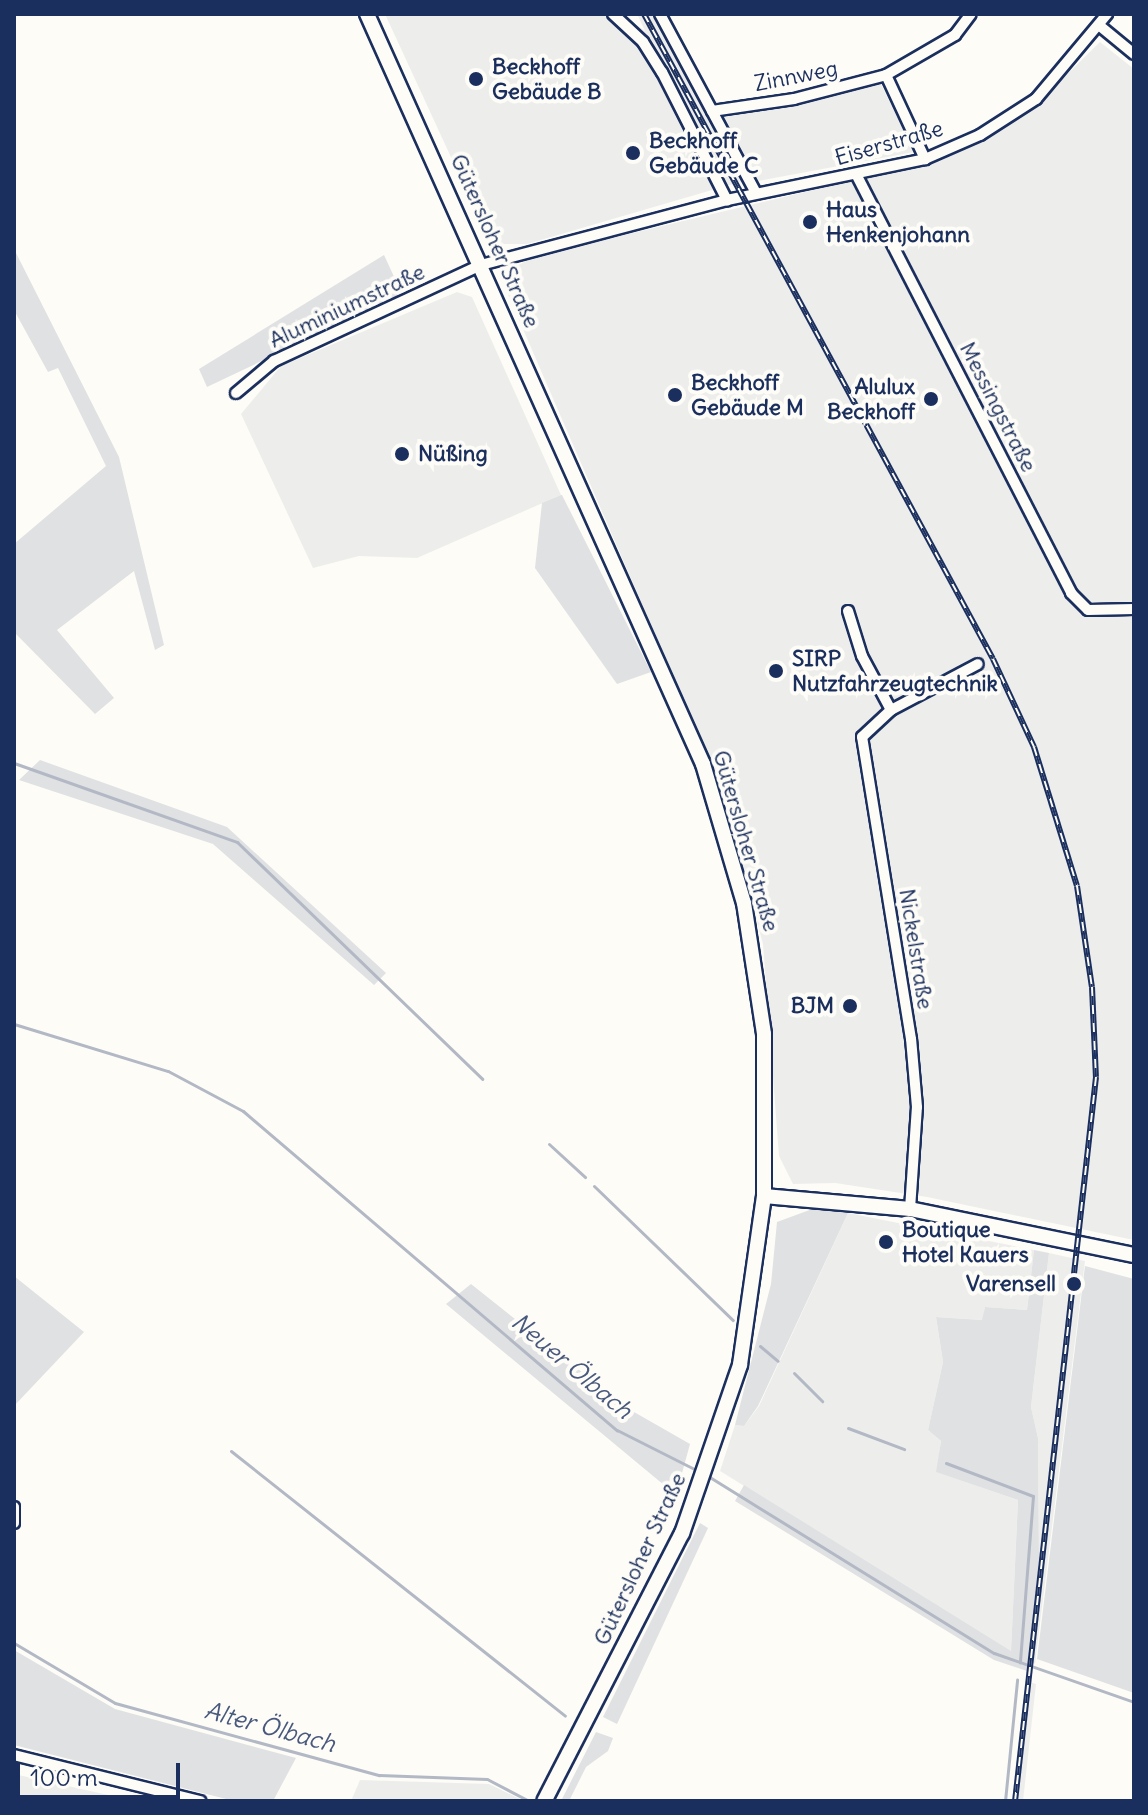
<!DOCTYPE html>
<html>
<head>
<meta charset="utf-8">
<style>
  body { margin:0 }
  #map { position:relative; width:1148px; height:1815px; overflow:hidden; background:#fdfcf7; font-family:Delius,sans-serif }
  div>[style] { position:absolute }
  .built>* { inset:0; background:#edeeec }
  .green>* { inset:0; background:#e0e1e3 }
  .stream>* { height:3px; margin:-1.5px; padding:0 1.5px; transform-origin:1.5px; border-radius:1.5px; background:#b3b8c5 }
  .roads { filter:drop-shadow(2px 0 #1b2f5e) drop-shadow(-2px 0 #1b2f5e) drop-shadow(0 2px #1b2f5e) drop-shadow(0 -2px #1b2f5e) }
  .minor>* { height:10px; margin:-5px; padding:0 5px; transform-origin:5px; border-radius:5px; background:#fdfcf7 }
  .secondary>* { height:14px; margin:-7px; padding:0 7px; transform-origin:7px; border-radius:7px; background:#fdfcf7 }
  .rail>* { height:6px; margin-top:-3px; transform-origin:0; background:repeating-linear-gradient(90deg,#fdfcf7 0 9px,#1b2f5e 0 18px); box-sizing:border-box; border-block:2px solid #1b2f5e }
  .dots>* { width:22px; height:22px; translate:-50% -50%; box-sizing:border-box; border:4px solid #fdfcf7; border-radius:50% }
  span { translate:-50% -50%; white-space:nowrap; text-align:center; line-height:1.15; -webkit-text-stroke:8px #fdfcf7; paint-order:stroke }
  .poi-label { font-size:22px; color:#1b2f5e; font-weight:700 }
  .left { translate:0 -50%; text-align:left }
  .right { translate:-100% -50%; text-align:right }
  .street-label { font-size:22px; color:#1b2f5e }
  .water-label { font-size:24px; color:#49587d; font-style:italic }
  .frame { position:absolute; inset:0; border:16px solid #1b2f5e; pointer-events:none }
  .scale { position:absolute; left:16px; top:1763px; width:164px; height:36px; box-sizing:border-box; border:4px solid #1b2f5e; border-top:0; padding-left:10px; font-size:24px; line-height:28px; white-space:nowrap; color:#1b2f5e; -webkit-text-stroke:6px #fdfcf7; paint-order:stroke }
</style>
</head>
<body>
<div id="map">
  <div class="built">
    <div style="clip-path:polygon(385px 14px,621px 14px,645px 31px,637px 14px,652px 14px,743px 181px,527px 244px,491px 244px)"></div>
    <div style="clip-path:polygon(1100px 42px,1134px 69px,1134px 1240px,927px 1197px,835px 1183px,793px 1184px,779px 1156px,763px 944px,720px 784px,503px 283px,509px 270px,536px 256px,918px 165px,1039px 102px)"></div>
    <div style="clip-path:polygon(879px 80px,914px 152px,758px 181px,722px 113px)"></div>
    <div style="clip-path:polygon(457px 292px,472px 297px,561px 495px,417px 558px,359px 556px,313px 568px,241px 414px,281px 366px)"></div>
    <div style="clip-path:polygon(848px 1213px,1034px 1250px,1027px 1310px,985px 1307px,983px 1320px,936px 1317px,943px 1362px,928px 1430px,941px 1441px,937px 1472px,1018px 1500px,1011px 1652px,720px 1471px,735px 1425px,744px 1426px,759px 1406px)"></div>
    <div style="clip-path:polygon(1049px 1253px,1085px 1261px,1035px 1664px,1027px 1657px,1039px 1560px,1038px 1438px,1031px 1407px)"></div>
    <div style="clip-path:polygon(1026px 1681px,1036px 1684px,1023px 1801px,1012px 1801px)"></div>
    <div style="clip-path:polygon(14px 1774px,135px 1801px,14px 1801px)"></div>
    <div style="clip-path:polygon(360px 1780px,489px 1784px,524px 1801px,351px 1801px)"></div>
  </div>
  <div class="green">
    <div style="clip-path:polygon(14px 249px,119px 457px,164px 645px,155px 650px,134px 571px,57px 630px,114px 698px,95px 714px,14px 632px,14px 544px,106px 466px,58px 368px,48px 372px,14px 310px)"></div>
    <div style="clip-path:polygon(384px 255px,402px 294px,207px 387px,199px 369px)"></div>
    <div style="clip-path:polygon(561px 495px,562px 495px,651px 672px,617px 684px,535px 568px,542px 503px)"></div>
    <div style="clip-path:polygon(40px 760px,227px 827px,386px 973px,374px 985px,213px 844px,19px 780px)"></div>
    <div style="clip-path:polygon(815px 1208px,848px 1213px,758px 1406px,744px 1426px,735px 1425px,771px 1284px,777px 1222px)"></div>
    <div style="clip-path:polygon(1034px 1250px,1049px 1253px,1031px 1407px,1038px 1438px,1039px 1560px,1027px 1671px,994px 1660px,735px 1501px,744px 1485px,1011px 1651px,1018px 1500px,936px 1472px,941px 1441px,928px 1430px,943px 1362px,936px 1317px,982px 1320px,985px 1307px,1027px 1310px)"></div>
    <div style="clip-path:polygon(1085px 1266px,1134px 1279px,1134px 1693px,1037px 1659px)"></div>
    <div style="clip-path:polygon(14px 1276px,84px 1332px,14px 1406px)"></div>
    <div style="clip-path:polygon(471px 1284px,627px 1408px,690px 1444px,676px 1495px,446px 1304px)"></div>
    <div style="clip-path:polygon(700px 1523px,708px 1528px,617px 1724px,603px 1717px)"></div>
    <div style="clip-path:polygon(14px 1650px,115px 1709px,296px 1758px,273px 1801px,234px 1801px,14px 1745px)"></div>
    <div style="clip-path:polygon(596px 1732px,613px 1738px,608px 1751px,586px 1767px,569px 1801px,561px 1801px)"></div>
  </div>
  <div class="stream">
    <div style="left:14px;top:763px;width:237px;rotate:19.5deg"></div>
    <div style="left:237px;top:842px;width:341px;rotate:44deg"></div>
    <div style="left:14px;top:1024px;width:161px;rotate:17deg"></div>
    <div style="left:168px;top:1071px;width:85px;rotate:28.1deg"></div>
    <div style="left:243px;top:1111px;width:492px;rotate:40.5deg"></div>
    <div style="left:617px;top:1430px;width:91px;rotate:26.8deg"></div>
    <div style="left:549px;top:1144px;width:49px;rotate:42.5deg"></div>
    <div style="left:594px;top:1186px;width:193px;rotate:44deg"></div>
    <div style="left:760px;top:1346px;width:23px;rotate:40deg"></div>
    <div style="left:794px;top:1373px;width:40px;rotate:45deg"></div>
    <div style="left:848px;top:1428px;width:60px;rotate:20.6deg"></div>
    <div style="left:231px;top:1451px;width:426px;rotate:38.4deg"></div>
    <div style="left:946px;top:1463px;width:93px;rotate:20.8deg"></div>
    <div style="left:1033px;top:1496px;width:167px;rotate:94.5deg"></div>
    <div style="left:708px;top:1476px;width:336px;rotate:31.8deg"></div>
    <div style="left:994px;top:1653px;width:148px;rotate:19.3deg"></div>
    <div style="left:14px;top:1643px;width:117px;rotate:30.7deg"></div>
    <div style="left:115px;top:1703px;width:274px;rotate:15.3deg"></div>
    <div style="left:379px;top:1775px;width:108px;rotate:2.1deg"></div>
    <div style="left:487px;top:1779px;width:47px;rotate:27.6deg"></div>
    <div style="left:1005px;top:1801px;width:122px;rotate:-84.3deg"></div>
  </div>
  <div class="roads">
    <div class="minor">
      <div style="left:613px;top:14px;width:41px;rotate:43deg"></div>
      <div style="left:643px;top:42px;width:36px;rotate:58deg"></div>
      <div style="left:662px;top:72px;width:144px;rotate:63.1deg"></div>
      <div style="left:660px;top:14px;width:203px;rotate:61.8deg"></div>
      <div style="left:1100px;top:26px;width:44px;rotate:39.5deg"></div>
      <div style="left:886px;top:75px;width:93px;rotate:65.1deg"></div>
      <div style="left:712px;top:111px;width:83px;rotate:-8.3deg"></div>
      <div style="left:794px;top:99px;width:95px;rotate:-14.6deg"></div>
      <div style="left:886px;top:75px;width:80px;rotate:-30.1deg"></div>
      <div style="left:955px;top:35px;width:26px;rotate:-53deg"></div>
      <div style="left:857px;top:176px;width:469px;rotate:62.8deg"></div>
      <div style="left:1071px;top:593px;width:24px;rotate:45deg"></div>
      <div style="left:1088px;top:610px;width:46px;rotate:-1.2deg"></div>
      <div style="left:236px;top:393px;width:50px;rotate:-40.1deg"></div>
      <div style="left:274px;top:361px;width:228px;rotate:-24.9deg"></div>
      <div style="left:481px;top:265px;width:254px;rotate:-14.8deg"></div>
      <div style="left:727px;top:200px;width:202px;rotate:-11.7deg"></div>
      <div style="left:925px;top:159px;width:60px;rotate:-23.6deg"></div>
      <div style="left:980px;top:135px;width:67px;rotate:-32.7deg"></div>
      <div style="left:1036px;top:99px;width:111px;rotate:-50.1deg"></div>
      <div style="left:848px;top:611px;width:47px;rotate:72.7deg"></div>
      <div style="left:862px;top:656px;width:61px;rotate:61.8deg"></div>
      <div style="left:910px;top:1209px;width:102px;rotate:-86.1deg"></div>
      <div style="left:917px;top:1107px;width:68px;rotate:-95deg"></div>
      <div style="left:911px;top:1039px;width:306px;rotate:-99.2deg"></div>
      <div style="left:862px;top:737px;width:40px;rotate:-43deg"></div>
      <div style="left:891px;top:710px;width:98px;rotate:-27.9deg"></div>
      <div style="left:14px;top:1507px;width:16px;rotate:90deg"></div>
      <div style="left:14px;top:1755px;width:192px;rotate:13.9deg"></div>
    </div>
    <div class="secondary">
      <div style="left:367px;top:14px;width:822px;rotate:65.87deg"></div>
      <div style="left:703px;top:764px;width:145px;rotate:73.6deg"></div>
      <div style="left:744px;top:903px;width:133px;rotate:81.3deg"></div>
      <div style="left:764px;top:1034px;width:162px;rotate:90deg"></div>
      <div style="left:764px;top:1196px;width:171px;rotate:98.1deg"></div>
      <div style="left:740px;top:1365px;width:178px;rotate:109deg"></div>
      <div style="left:682px;top:1533px;width:301px;rotate:117.2deg"></div>
      <div style="left:764px;top:1196px;width:147px;rotate:5.1deg"></div>
      <div style="left:910px;top:1209px;width:229px;rotate:11.6deg"></div>
    </div>
  </div>
  <div class="rail">
    <div style="left:644px;top:14px;width:733px;rotate:61.58deg"></div>
    <div style="left:993px;top:659px;width:97px;rotate:65deg"></div>
    <div style="left:1034px;top:747px;width:145px;rotate:72.8deg"></div>
    <div style="left:1077px;top:886px;width:102px;rotate:81.6deg"></div>
    <div style="left:1092px;top:987px;width:90px;rotate:87.5deg"></div>
    <div style="left:1096px;top:1077px;width:729px;rotate:96.38deg"></div>
  </div>
  <div class="dots">
    <div style="left:476px;top:79px;background:#1b2f5e"></div>
    <div style="left:633px;top:153px;background:#1b2f5e"></div>
    <div style="left:810px;top:222px;background:#1b2f5e"></div>
    <div style="left:675px;top:395px;background:#1b2f5e"></div>
    <div style="left:931px;top:399px;background:#1b2f5e"></div>
    <div style="left:402px;top:454px;background:#1b2f5e"></div>
    <div style="left:776px;top:671px;background:#1b2f5e"></div>
    <div style="left:850px;top:1006px;background:#1b2f5e"></div>
    <div style="left:886px;top:1242px;background:#1b2f5e"></div>
    <div style="left:1074px;top:1284px;background:#1b2f5e"></div>
  </div>
  <div class="poi-label">
    <span class="left" style="left:492px;top:79px">Beckhoff<br>Gebäude B</span>
    <span class="left" style="left:649px;top:153px">Beckhoff<br>Gebäude C</span>
    <span class="left" style="left:826px;top:222px">Haus<br>Henkenjohann</span>
    <span class="left" style="left:691px;top:395px">Beckhoff<br>Gebäude M</span>
    <span class="right" style="left:915px;top:399px">Alulux<br>Beckhoff</span>
    <span class="left" style="left:418px;top:454px">Nüßing</span>
    <span class="left" style="left:792px;top:671px">SIRP<br>Nutzfahrzeugtechnik</span>
    <span class="right" style="left:834px;top:1006px">BJM</span>
    <span class="left" style="left:902px;top:1242px">Boutique<br>Hotel Kauers</span>
    <span class="right" style="left:1056px;top:1284px">Varensell</span>
  </div>
  <div class="street-label">
    <span style="left:796px;top:76px;rotate:-11deg">Zinnweg</span>
    <span style="left:889px;top:143px;rotate:-16deg">Eiserstraße</span>
    <span style="left:495px;top:241px;rotate:66deg">Gütersloher Straße</span>
    <span style="left:347px;top:306px;rotate:-25deg">Aluminiumstraße</span>
    <span style="left:998px;top:407px;rotate:63deg">Messingstraße</span>
    <span style="left:746px;top:841px;rotate:74deg">Gütersloher Straße</span>
    <span style="left:916px;top:949px;rotate:81deg">Nickelstraße</span>
    <span style="left:640px;top:1559px;rotate:-65deg">Gütersloher Straße</span>
  </div>
  <div class="water-label">
    <span style="left:572px;top:1366px;rotate:40deg">Neuer Ölbach</span>
    <span style="left:270px;top:1727px;rotate:15deg">Alter Ölbach</span>
  </div>
  <div class="frame"></div>
  <div class="scale">100 m</div>
</div>
</body>
</html>
